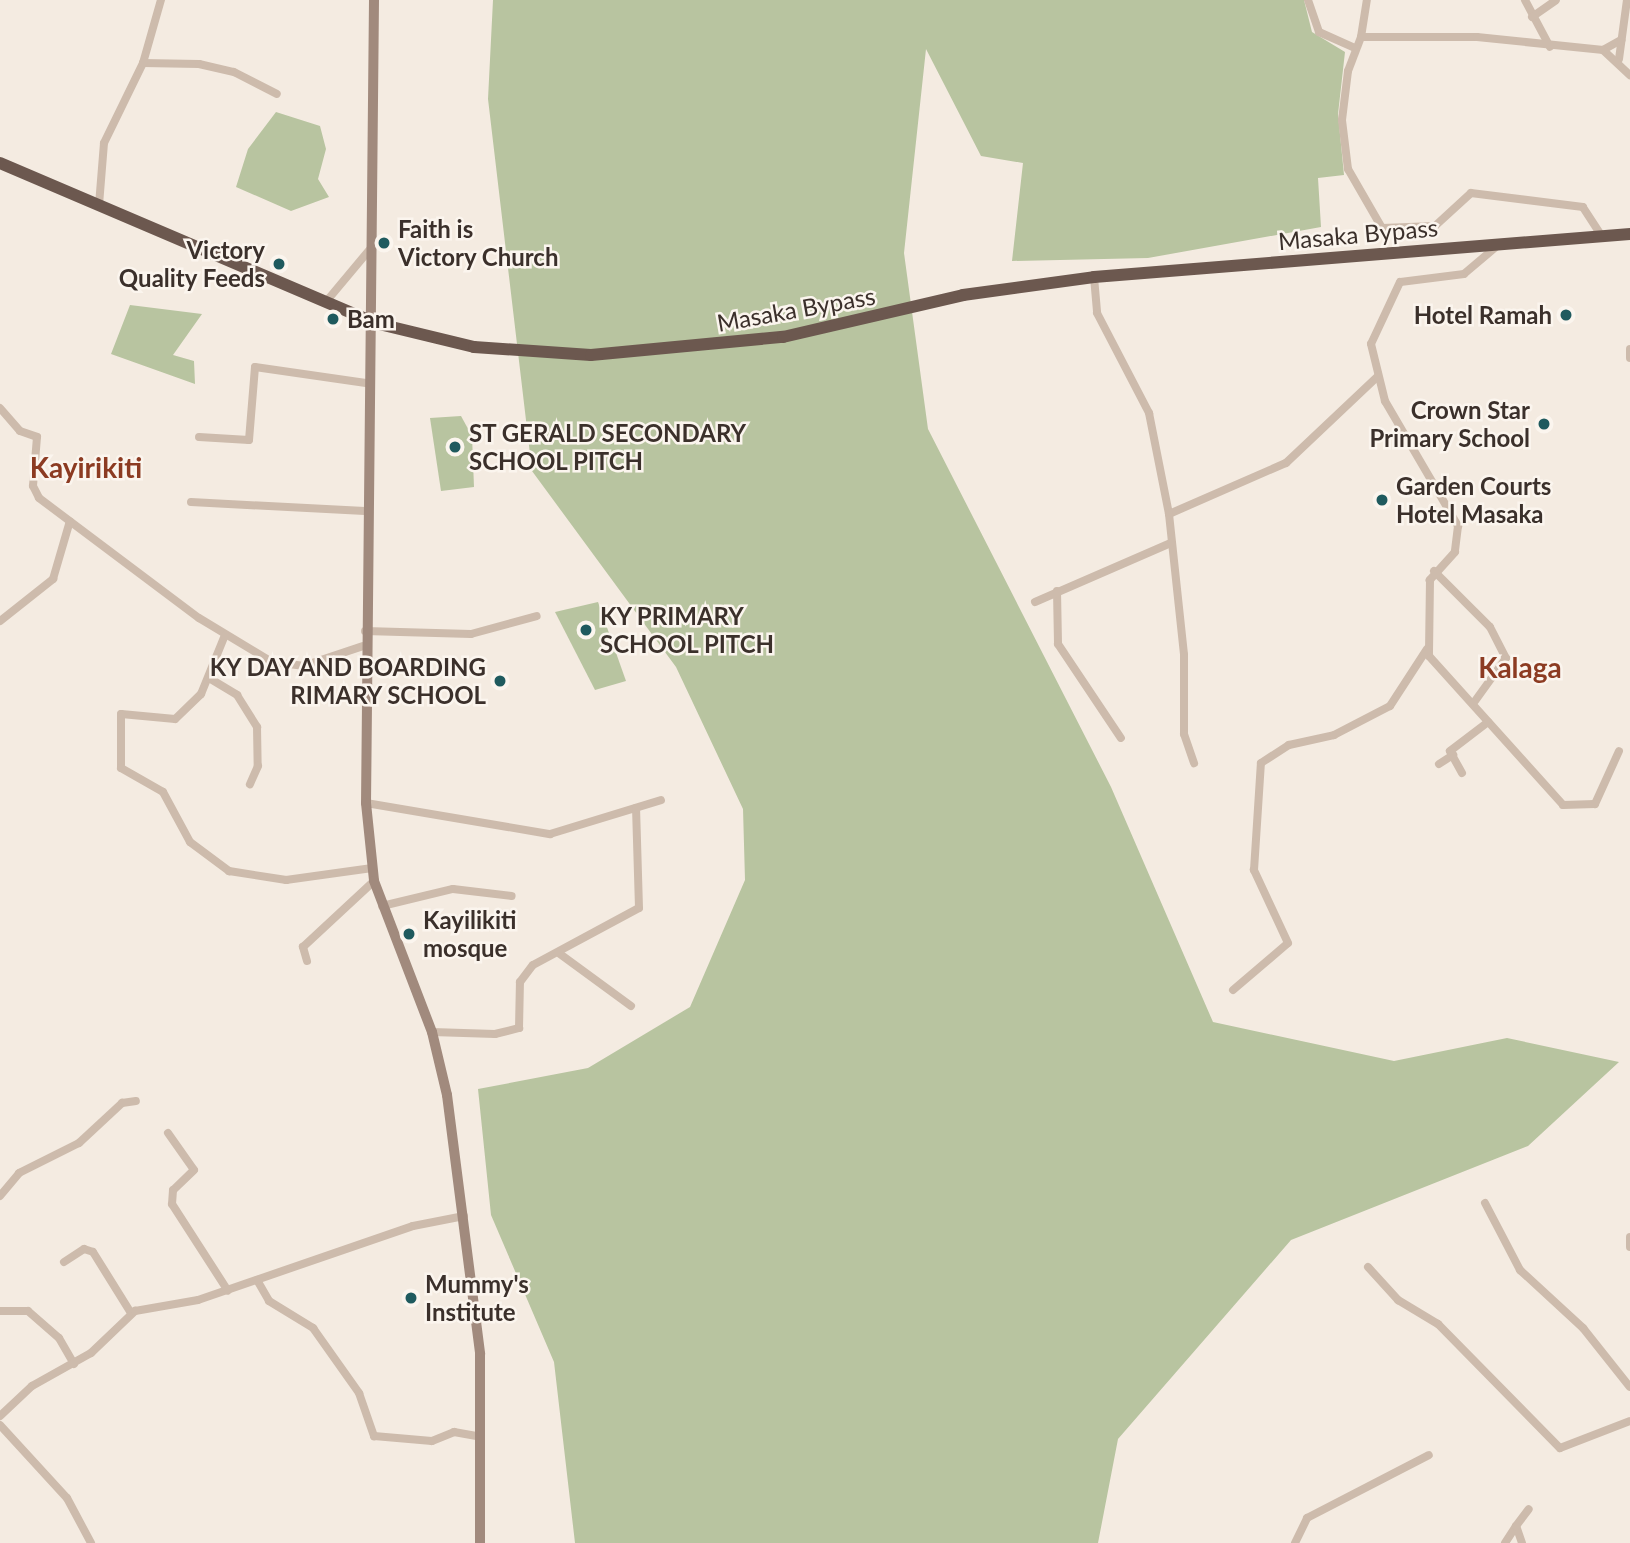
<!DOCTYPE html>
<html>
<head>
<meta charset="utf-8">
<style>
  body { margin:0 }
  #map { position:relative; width:1630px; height:1543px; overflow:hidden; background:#f4ebe1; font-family:Lato,sans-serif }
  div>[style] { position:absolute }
  .green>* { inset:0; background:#b8c4a0 }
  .minor>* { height:8px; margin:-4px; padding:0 4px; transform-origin:4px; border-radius:4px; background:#cdbbac }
  .secondary>* { height:10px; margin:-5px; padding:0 5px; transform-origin:5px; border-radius:5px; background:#a18a7d }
  .trunk>* { height:12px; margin:-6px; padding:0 6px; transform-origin:6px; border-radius:6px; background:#6c584f }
  .dots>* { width:19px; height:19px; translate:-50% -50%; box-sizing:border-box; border:4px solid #fbf5ee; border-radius:50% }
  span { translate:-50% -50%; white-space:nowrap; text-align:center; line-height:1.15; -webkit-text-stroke:5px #fbf5ee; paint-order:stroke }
  .poi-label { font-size:24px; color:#3b302b; font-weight:700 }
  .left { translate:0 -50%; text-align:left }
  .right { translate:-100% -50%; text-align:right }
  .street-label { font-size:24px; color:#3b302b }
  .quarter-label { font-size:28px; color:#8c3b22; font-weight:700 }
</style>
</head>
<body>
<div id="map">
  <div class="green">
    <div style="clip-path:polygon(493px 0,1304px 0,1312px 32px,1345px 52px,1338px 114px,1344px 175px,1318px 178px,1321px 227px,1148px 258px,1012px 261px,1023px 163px,981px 156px,926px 49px,904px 253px,928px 429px,1111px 787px,1213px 1022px,1394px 1061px,1507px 1038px,1619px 1062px,1528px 1146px,1291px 1240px,1118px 1439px,1098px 1543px,575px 1543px,554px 1362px,491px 1215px,478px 1089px,588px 1068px,690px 1007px,745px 880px,743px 809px,676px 667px,532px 471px,488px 99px)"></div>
    <div style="clip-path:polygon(276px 112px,320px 126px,326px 149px,318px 179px,329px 197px,291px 211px,236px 187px,248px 149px)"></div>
    <div style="clip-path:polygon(130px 305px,202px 314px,173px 355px,194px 361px,195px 384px,111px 354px)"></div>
    <div style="clip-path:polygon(461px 416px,472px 436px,474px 487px,441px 491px,430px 418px)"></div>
    <div style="clip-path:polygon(598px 602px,626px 681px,595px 690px,555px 612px)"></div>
  </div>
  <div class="minor">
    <div style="left:1308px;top:0;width:34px;rotate:71deg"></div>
    <div style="left:1319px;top:32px;width:39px;rotate:24deg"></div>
    <div style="left:1525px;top:0;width:53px;rotate:62deg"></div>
    <div style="left:1532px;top:17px;width:29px;rotate:-35deg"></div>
    <div style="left:1361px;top:37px;width:37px;rotate:-81deg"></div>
    <div style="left:1603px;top:50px;width:21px;rotate:-29deg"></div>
    <div style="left:1619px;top:59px;width:60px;rotate:-82.3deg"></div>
    <div style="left:143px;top:63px;width:56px;rotate:1deg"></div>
    <div style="left:199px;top:64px;width:36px;rotate:13deg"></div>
    <div style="left:234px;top:72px;width:48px;rotate:27.1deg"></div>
    <div style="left:99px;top:205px;width:62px;rotate:-85.4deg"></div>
    <div style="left:104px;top:143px;width:89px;rotate:-64deg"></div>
    <div style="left:143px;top:63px;width:66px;rotate:-74.1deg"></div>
    <div style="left:1601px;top:235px;width:33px;rotate:-123deg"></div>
    <div style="left:1583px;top:207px;width:113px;rotate:-172.9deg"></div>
    <div style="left:1471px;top:193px;width:49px;rotate:137.5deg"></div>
    <div style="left:1435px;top:226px;width:53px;rotate:177.8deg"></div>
    <div style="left:1382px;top:228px;width:68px;rotate:-120deg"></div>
    <div style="left:1348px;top:169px;width:49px;rotate:-97deg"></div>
    <div style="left:1342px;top:120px;width:49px;rotate:-83deg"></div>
    <div style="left:1348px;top:71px;width:36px;rotate:-69deg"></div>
    <div style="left:1361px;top:37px;width:116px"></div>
    <div style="left:1477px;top:37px;width:127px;rotate:5.9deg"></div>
    <div style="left:1603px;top:50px;width:37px;rotate:43deg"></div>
    <div style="left:1497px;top:246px;width:43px;rotate:139.7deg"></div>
    <div style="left:1464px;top:274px;width:64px;rotate:172.9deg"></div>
    <div style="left:1400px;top:282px;width:68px;rotate:115.1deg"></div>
    <div style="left:1371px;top:344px;width:59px;rotate:76.2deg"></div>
    <div style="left:1385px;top:401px;width:145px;rotate:59.7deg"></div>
    <div style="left:1458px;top:526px;width:26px;rotate:97deg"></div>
    <div style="left:1455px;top:552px;width:38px;rotate:132deg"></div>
    <div style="left:1430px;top:580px;width:76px;rotate:90.8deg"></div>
    <div style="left:1429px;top:656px;width:200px;rotate:48deg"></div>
    <div style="left:1563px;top:805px;width:32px;rotate:-2deg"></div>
    <div style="left:1595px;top:804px;width:58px;rotate:-65.6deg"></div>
    <div style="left:1094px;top:277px;width:36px;rotate:85deg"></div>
    <div style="left:1097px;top:313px;width:113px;rotate:62.5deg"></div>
    <div style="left:1149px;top:413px;width:103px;rotate:78.8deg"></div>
    <div style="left:1169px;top:514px;width:128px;rotate:-23.6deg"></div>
    <div style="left:1286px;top:463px;width:124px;rotate:-43.4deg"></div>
    <div style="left:325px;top:303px;width:72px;rotate:-50.1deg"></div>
    <div style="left:1630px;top:349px;width:9px;rotate:90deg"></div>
    <div style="left:0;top:408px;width:30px;rotate:49deg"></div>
    <div style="left:20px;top:431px;width:18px;rotate:19deg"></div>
    <div style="left:37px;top:437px;width:49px;rotate:94.7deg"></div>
    <div style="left:33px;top:486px;width:13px;rotate:63deg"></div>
    <div style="left:39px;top:498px;width:200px;rotate:36.9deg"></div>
    <div style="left:199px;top:618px;width:85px;rotate:31.1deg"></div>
    <div style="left:272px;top:662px;width:31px;rotate:7deg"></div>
    <div style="left:303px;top:666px;width:63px;rotate:-18.4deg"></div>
    <div style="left:199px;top:437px;width:50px;rotate:3.4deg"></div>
    <div style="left:249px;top:440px;width:73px;rotate:-85.3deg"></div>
    <div style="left:255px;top:367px;width:112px;rotate:8.2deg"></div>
    <div style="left:191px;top:502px;width:174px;rotate:3deg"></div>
    <div style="left:1169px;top:514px;width:142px;rotate:83.9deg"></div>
    <div style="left:1184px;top:655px;width:79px;rotate:90deg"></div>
    <div style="left:1184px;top:734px;width:31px;rotate:71deg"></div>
    <div style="left:1434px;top:571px;width:79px;rotate:45deg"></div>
    <div style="left:1490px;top:627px;width:35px;rotate:63deg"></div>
    <div style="left:1506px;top:658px;width:53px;rotate:125.8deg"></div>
    <div style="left:1057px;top:591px;width:53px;rotate:88.9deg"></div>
    <div style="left:1058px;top:644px;width:113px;rotate:56.2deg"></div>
    <div style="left:1035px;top:602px;width:148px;rotate:-23.5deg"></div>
    <div style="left:0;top:621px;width:68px;rotate:-38.4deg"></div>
    <div style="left:53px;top:579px;width:60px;rotate:-73.7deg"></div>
    <div style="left:365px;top:631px;width:106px;rotate:1.6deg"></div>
    <div style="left:471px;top:634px;width:68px;rotate:-15.3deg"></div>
    <div style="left:225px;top:635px;width:64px;rotate:112.1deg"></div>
    <div style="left:201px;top:694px;width:36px;rotate:136deg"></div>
    <div style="left:175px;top:719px;width:54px;rotate:-174.7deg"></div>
    <div style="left:121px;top:714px;width:54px;rotate:90deg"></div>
    <div style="left:121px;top:768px;width:48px;rotate:29.7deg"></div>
    <div style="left:163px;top:792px;width:57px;rotate:61.6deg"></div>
    <div style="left:190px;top:842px;width:49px;rotate:36.6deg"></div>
    <div style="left:229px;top:871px;width:58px;rotate:9deg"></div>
    <div style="left:286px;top:880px;width:87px;rotate:-7.9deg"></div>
    <div style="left:209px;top:678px;width:33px;rotate:31deg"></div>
    <div style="left:237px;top:695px;width:38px;rotate:58deg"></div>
    <div style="left:257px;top:727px;width:39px;rotate:89deg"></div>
    <div style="left:258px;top:766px;width:20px;rotate:114deg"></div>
    <div style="left:1439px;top:764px;width:17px;rotate:-33deg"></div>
    <div style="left:1462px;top:773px;width:25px;rotate:-119deg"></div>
    <div style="left:1450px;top:751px;width:48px;rotate:-37.3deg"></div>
    <div style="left:366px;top:803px;width:187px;rotate:9.6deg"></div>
    <div style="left:550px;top:834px;width:116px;rotate:-17deg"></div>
    <div style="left:382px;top:906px;width:73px;rotate:-13.5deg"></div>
    <div style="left:453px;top:889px;width:59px;rotate:6.8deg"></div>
    <div style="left:560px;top:954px;width:88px;rotate:36.2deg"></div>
    <div style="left:307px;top:961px;width:15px;rotate:-106deg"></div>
    <div style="left:303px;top:947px;width:97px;rotate:-42.9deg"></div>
    <div style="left:1233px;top:990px;width:72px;rotate:-40.5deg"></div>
    <div style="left:1288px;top:943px;width:81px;rotate:-115deg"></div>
    <div style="left:1254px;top:870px;width:107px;rotate:-86.3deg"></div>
    <div style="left:1261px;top:763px;width:33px;rotate:-33deg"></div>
    <div style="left:1289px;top:745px;width:46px;rotate:-12.5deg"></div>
    <div style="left:1334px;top:735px;width:63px;rotate:-27.4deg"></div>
    <div style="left:1390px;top:706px;width:68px;rotate:-57deg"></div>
    <div style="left:432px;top:1032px;width:63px;rotate:1.8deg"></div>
    <div style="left:495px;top:1034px;width:25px;rotate:-14deg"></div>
    <div style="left:519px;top:1028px;width:46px;rotate:-88.8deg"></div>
    <div style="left:520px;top:982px;width:21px;rotate:-53deg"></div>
    <div style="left:533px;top:965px;width:120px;rotate:-28.3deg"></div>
    <div style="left:639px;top:908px;width:100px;rotate:-91.7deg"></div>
    <div style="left:168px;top:1133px;width:45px;rotate:54.9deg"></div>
    <div style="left:194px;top:1170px;width:29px;rotate:136deg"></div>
    <div style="left:173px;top:1190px;width:14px;rotate:94deg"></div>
    <div style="left:172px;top:1204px;width:103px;rotate:57.2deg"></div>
    <div style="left:0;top:1196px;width:30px;rotate:-50deg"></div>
    <div style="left:19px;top:1173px;width:67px;rotate:-26.6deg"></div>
    <div style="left:79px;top:1143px;width:59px;rotate:-42.9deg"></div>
    <div style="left:122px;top:1103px;width:14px;rotate:-8deg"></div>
    <div style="left:1485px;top:1203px;width:76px;rotate:62.4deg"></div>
    <div style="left:1520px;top:1270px;width:86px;rotate:42.6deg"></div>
    <div style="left:1583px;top:1328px;width:75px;rotate:51.5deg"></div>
    <div style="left:1630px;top:1237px;width:10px;rotate:90deg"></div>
    <div style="left:64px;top:1262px;width:24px;rotate:-33deg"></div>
    <div style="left:84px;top:1249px;width:9px;rotate:18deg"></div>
    <div style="left:93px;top:1252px;width:72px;rotate:58.1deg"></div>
    <div style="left:1368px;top:1267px;width:45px;rotate:47.7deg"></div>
    <div style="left:1398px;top:1300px;width:47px;rotate:31deg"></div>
    <div style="left:1438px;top:1324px;width:174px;rotate:45.5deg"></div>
    <div style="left:1560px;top:1448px;width:75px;rotate:-21.1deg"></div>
    <div style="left:257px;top:1280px;width:24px;rotate:60deg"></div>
    <div style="left:269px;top:1301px;width:52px;rotate:31.5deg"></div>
    <div style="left:313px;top:1328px;width:80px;rotate:54.7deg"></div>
    <div style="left:359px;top:1393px;width:46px;rotate:70.8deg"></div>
    <div style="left:374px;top:1436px;width:58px;rotate:4.9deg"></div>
    <div style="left:432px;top:1441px;width:24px;rotate:-22deg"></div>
    <div style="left:454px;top:1432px;width:27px;rotate:10deg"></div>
    <div style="left:0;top:1311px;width:28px"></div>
    <div style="left:28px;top:1311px;width:41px;rotate:41.1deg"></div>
    <div style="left:59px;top:1338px;width:30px;rotate:60deg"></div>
    <div style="left:0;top:1416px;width:44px;rotate:-43.2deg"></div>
    <div style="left:32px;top:1386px;width:68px;rotate:-29.2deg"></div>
    <div style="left:91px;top:1353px;width:61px;rotate:-43.7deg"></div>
    <div style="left:135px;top:1311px;width:64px;rotate:-9.9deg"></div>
    <div style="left:198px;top:1300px;width:227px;rotate:-19deg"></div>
    <div style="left:413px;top:1226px;width:52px;rotate:-11.1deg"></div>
    <div style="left:0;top:1425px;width:99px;rotate:47.5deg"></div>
    <div style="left:67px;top:1498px;width:51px;rotate:61.9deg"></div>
    <div style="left:1295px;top:1543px;width:28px;rotate:-64deg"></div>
    <div style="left:1307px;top:1518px;width:137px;rotate:-27.3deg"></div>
    <div style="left:1505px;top:1543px;width:20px;rotate:-57deg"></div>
    <div style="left:1522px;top:1543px;width:18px;rotate:-109deg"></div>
    <div style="left:1516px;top:1526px;width:21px;rotate:-53deg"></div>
  </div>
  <div class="secondary">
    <div style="left:374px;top:0;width:803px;rotate:90.57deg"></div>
    <div style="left:366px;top:803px;width:78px;rotate:84.1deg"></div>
    <div style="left:374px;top:881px;width:162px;rotate:69deg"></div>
    <div style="left:432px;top:1032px;width:65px;rotate:76.6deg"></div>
    <div style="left:447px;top:1095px;width:261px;rotate:82.7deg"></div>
    <div style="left:480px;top:1354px;width:189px;rotate:90deg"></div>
  </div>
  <div class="trunk">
    <div style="left:0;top:163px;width:408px;rotate:23.1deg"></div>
    <div style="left:375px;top:323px;width:102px;rotate:13.6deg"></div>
    <div style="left:474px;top:347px;width:117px;rotate:3.9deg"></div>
    <div style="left:591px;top:355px;width:193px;rotate:-5.4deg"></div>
    <div style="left:783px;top:337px;width:185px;rotate:-13.1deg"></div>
    <div style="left:963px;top:295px;width:132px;rotate:-7.8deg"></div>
    <div style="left:1094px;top:277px;width:538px;rotate:-4.59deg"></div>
  </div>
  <div class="dots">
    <div style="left:384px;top:243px;background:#1f5a5e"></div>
    <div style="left:279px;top:264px;background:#1f5a5e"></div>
    <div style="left:1566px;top:315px;background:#1f5a5e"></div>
    <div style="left:333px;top:319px;background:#1f5a5e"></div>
    <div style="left:1544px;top:424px;background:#1f5a5e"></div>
    <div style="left:455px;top:447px;background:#1f5a5e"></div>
    <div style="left:1382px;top:500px;background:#1f5a5e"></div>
    <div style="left:586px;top:630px;background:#1f5a5e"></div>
    <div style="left:500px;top:681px;background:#1f5a5e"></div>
    <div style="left:409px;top:934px;background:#1f5a5e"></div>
    <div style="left:411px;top:1298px;background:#1f5a5e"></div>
  </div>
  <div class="poi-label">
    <span class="left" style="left:398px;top:243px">Faith is<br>Victory Church</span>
    <span class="right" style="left:265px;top:264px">Victory<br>Quality Feeds</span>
    <span class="right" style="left:1552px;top:315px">Hotel Ramah</span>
    <span class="left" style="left:347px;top:319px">Bam</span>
    <span class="right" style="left:1530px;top:424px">Crown Star<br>Primary School</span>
    <span class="left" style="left:469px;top:447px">ST GERALD SECONDARY<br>SCHOOL PITCH</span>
    <span class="left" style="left:1396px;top:500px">Garden Courts<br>Hotel Masaka</span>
    <span class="left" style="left:600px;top:630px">KY PRIMARY<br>SCHOOL PITCH</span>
    <span class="right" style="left:486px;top:681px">KY DAY AND BOARDING<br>RIMARY SCHOOL</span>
    <span class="left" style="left:423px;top:934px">Kayilikiti<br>mosque</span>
    <span class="left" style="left:425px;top:1298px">Mummy's<br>Institute</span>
  </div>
  <div class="street-label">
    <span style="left:1358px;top:234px;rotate:-5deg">Masaka Bypass</span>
    <span style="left:796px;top:309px;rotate:-10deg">Masaka Bypass</span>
  </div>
  <div class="quarter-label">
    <span style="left:86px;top:467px">Kayirikiti</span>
    <span style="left:1520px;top:667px">Kalaga</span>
  </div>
</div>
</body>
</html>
